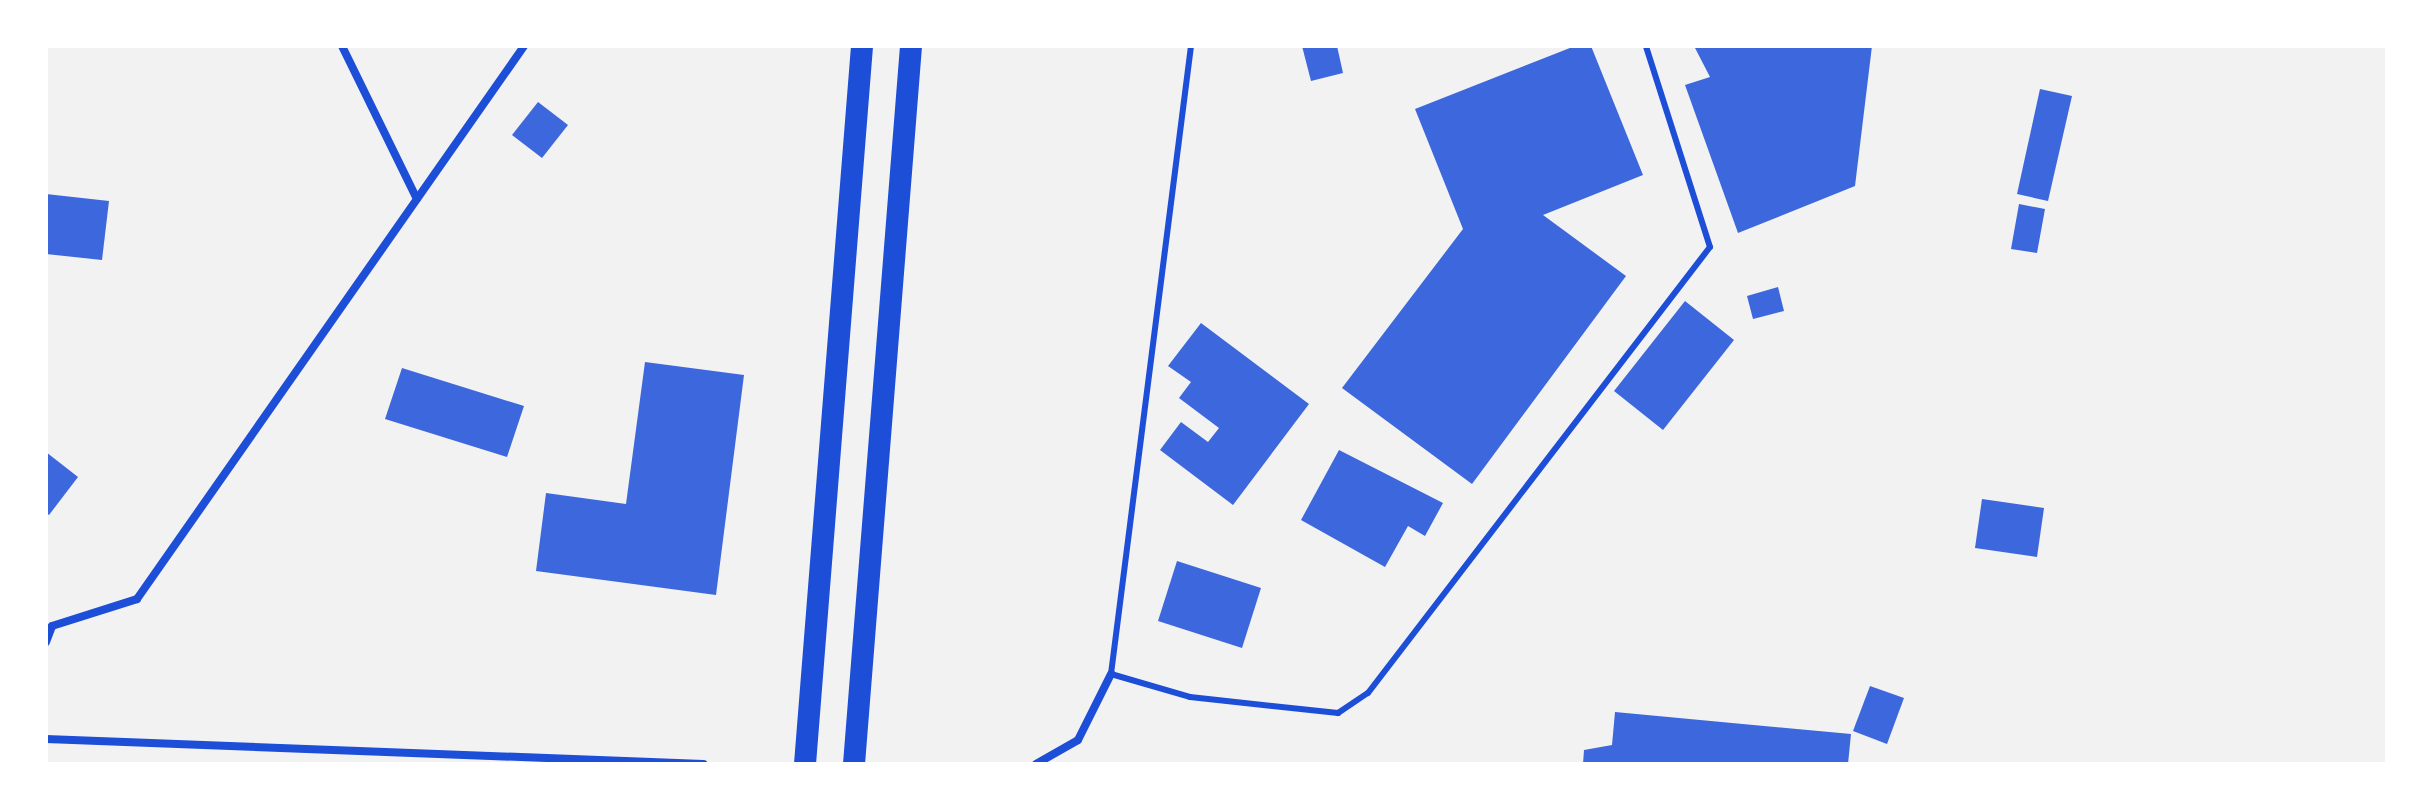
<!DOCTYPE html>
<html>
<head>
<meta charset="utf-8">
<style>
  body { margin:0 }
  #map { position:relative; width:2433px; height:810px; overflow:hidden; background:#f2f2f2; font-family:"PT Sans",sans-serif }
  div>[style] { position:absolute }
  .building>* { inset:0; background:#3d67dc }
  .service>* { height:6px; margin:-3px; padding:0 3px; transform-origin:3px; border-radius:3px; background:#1d4ed8 }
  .minor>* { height:8px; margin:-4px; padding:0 4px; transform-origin:4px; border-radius:4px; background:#1d4ed8 }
  .trunk>* { height:22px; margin:-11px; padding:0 11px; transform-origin:11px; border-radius:11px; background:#1d4ed8 }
  span { translate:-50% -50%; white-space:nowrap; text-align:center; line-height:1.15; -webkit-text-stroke:6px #fff; paint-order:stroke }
  .frame { position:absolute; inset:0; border:48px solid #fff; pointer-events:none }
</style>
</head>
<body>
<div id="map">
  <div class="building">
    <div style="clip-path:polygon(1302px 46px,1337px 46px,1343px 73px,1311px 81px)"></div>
    <div style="clip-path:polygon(1575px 46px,1591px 46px,1643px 175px,1543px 215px,1626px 276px,1472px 484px,1342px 388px,1463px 229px,1415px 109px)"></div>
    <div style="clip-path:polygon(1694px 46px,1872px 46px,1855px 186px,1738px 233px,1685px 85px,1710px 77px)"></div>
    <div style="clip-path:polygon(2040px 89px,2072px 96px,2048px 201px,2017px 194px)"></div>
    <div style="clip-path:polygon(538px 102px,568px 125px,542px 158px,512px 135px)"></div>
    <div style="clip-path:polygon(46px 194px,109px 201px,102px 260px,46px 254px)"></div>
    <div style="clip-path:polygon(2019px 204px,2045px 209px,2037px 253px,2011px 249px)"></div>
    <div style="clip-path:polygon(1778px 287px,1784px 311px,1753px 319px,1747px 296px)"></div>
    <div style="clip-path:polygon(1685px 301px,1734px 340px,1663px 430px,1614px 391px)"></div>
    <div style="clip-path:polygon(1201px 323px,1309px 404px,1233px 505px,1160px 450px,1181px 422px,1208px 442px,1219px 428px,1179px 398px,1191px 382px,1168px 366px)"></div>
    <div style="clip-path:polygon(645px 362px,744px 375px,716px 595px,536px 571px,546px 493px,626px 504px)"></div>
    <div style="clip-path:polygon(402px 368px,524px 406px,507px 457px,385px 419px)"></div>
    <div style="clip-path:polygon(1339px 450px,1443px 503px,1425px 536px,1408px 526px,1385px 567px,1301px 520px)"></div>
    <div style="clip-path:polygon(46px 452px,78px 477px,49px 515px,46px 513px)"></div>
    <div style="clip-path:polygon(1982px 499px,2044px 508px,2037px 557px,1975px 548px)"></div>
    <div style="clip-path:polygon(1177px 561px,1261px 588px,1242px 648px,1158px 621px)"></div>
    <div style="clip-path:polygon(1870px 686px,1904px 698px,1887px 744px,1853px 731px)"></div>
    <div style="clip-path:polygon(1615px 712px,1851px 734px,1848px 764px,1583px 764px,1584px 750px,1612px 745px)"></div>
  </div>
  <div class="service">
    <div style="left:1191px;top:46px;width:633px;rotate:97.26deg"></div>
    <div style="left:1111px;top:674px;width:82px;rotate:16.2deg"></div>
    <div style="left:1190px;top:697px;width:149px;rotate:6.2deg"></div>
    <div style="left:1338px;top:713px;width:36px;rotate:-34deg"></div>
    <div style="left:1368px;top:693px;width:562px;rotate:-52.52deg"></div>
    <div style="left:1710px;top:247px;width:211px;rotate:-107.7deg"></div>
  </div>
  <div class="minor">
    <div style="left:342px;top:46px;width:170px;rotate:63.9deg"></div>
    <div style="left:46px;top:642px;width:17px;rotate:-69deg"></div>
    <div style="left:52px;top:626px;width:89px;rotate:-17.6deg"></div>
    <div style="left:137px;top:599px;width:675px;rotate:-55.01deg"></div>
    <div style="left:46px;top:739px;width:658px;rotate:2.18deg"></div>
    <div style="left:1036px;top:764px;width:48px;rotate:-29.7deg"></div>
    <div style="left:1078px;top:740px;width:74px;rotate:-63.4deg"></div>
  </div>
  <div class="trunk">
    <div style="left:805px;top:764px;width:720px;rotate:-85.46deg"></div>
    <div style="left:854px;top:764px;width:720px;rotate:-85.46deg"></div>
  </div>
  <div class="frame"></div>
</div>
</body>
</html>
